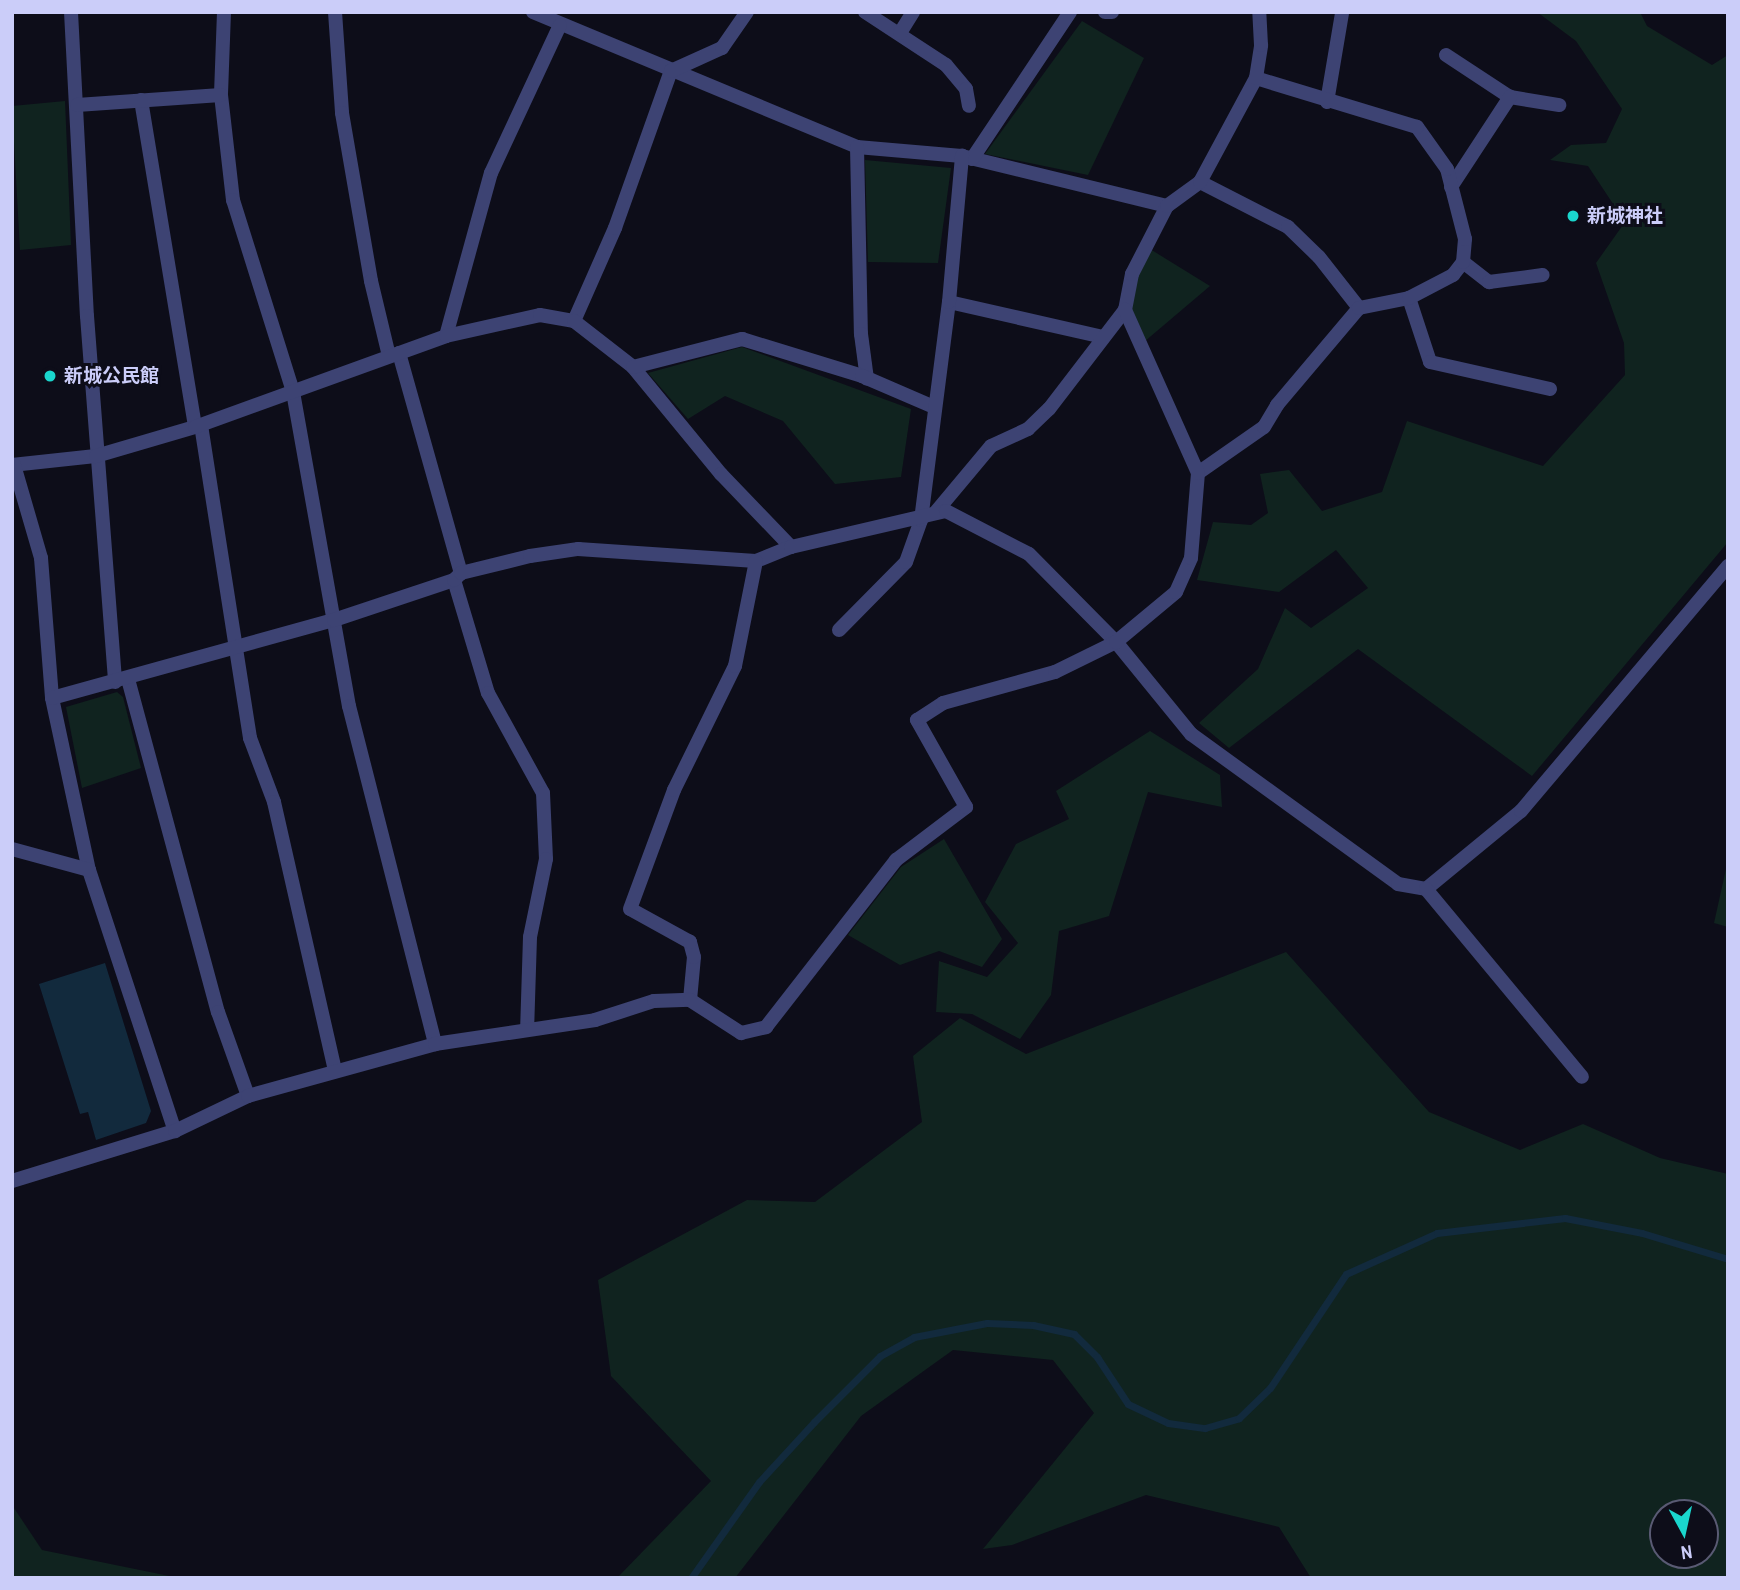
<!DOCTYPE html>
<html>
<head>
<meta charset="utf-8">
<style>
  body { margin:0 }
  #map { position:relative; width:1740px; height:1590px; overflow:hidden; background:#0d0d19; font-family:"Archivo Narrow","Noto Sans JP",sans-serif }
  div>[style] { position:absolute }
  .green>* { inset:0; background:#10231f }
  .water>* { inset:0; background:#122a3d }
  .stream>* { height:7px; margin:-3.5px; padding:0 3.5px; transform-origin:3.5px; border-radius:3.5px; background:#122a3d }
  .street>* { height:14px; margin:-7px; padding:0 7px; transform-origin:7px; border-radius:7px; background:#3d4373 }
  .dots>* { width:19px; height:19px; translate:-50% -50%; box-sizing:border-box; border:4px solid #0d0d19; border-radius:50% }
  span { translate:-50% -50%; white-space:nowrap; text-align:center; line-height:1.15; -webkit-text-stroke:6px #0d0d19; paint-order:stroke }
  .poi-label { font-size:19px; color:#cbcdf9; font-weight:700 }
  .left { translate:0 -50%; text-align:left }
  .frame { position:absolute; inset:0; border:14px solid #cbcdf9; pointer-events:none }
  .north { position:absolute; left:1649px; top:1499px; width:70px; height:70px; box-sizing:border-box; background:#0d0d19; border:2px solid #595a73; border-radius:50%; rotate:172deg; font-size:19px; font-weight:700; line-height:28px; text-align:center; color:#cbcdf9 }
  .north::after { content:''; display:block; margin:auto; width:24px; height:32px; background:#1ad6cd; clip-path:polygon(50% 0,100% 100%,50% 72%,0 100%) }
</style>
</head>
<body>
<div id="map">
  <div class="green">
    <div style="clip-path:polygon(1537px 12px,1640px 12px,1647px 26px,1712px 65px,1728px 55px,1728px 542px,1532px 776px,1358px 649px,1229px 748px,1199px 723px,1258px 669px,1285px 608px,1311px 628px,1368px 588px,1336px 550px,1279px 592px,1197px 580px,1213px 522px,1251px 525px,1268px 513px,1260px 474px,1289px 470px,1322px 511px,1382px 492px,1407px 421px,1543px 466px,1625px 375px,1624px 343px,1596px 263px,1625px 222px,1588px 166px,1550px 160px,1571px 145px,1606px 143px,1622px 109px,1576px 41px)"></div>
    <div style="clip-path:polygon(1082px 21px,1144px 58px,1088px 175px,985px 154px)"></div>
    <div style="clip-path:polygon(65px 101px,71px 245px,20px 250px,12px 106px)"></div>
    <div style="clip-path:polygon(865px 160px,951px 168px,938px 263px,868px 262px)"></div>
    <div style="clip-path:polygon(1150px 249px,1210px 286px,1144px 342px,1131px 310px,1137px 275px)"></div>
    <div style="clip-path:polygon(742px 347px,911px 409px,901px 477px,835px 484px,783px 421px,725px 396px,688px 419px,648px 373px)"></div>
    <div style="clip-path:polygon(117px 692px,123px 697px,141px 768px,82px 788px,66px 707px)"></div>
    <div style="clip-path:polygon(1150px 731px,1220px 775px,1222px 807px,1148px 792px,1109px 916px,1059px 931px,1051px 995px,1020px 1039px,972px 1014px,936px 1012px,939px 961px,987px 977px,1018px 943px,985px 902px,1016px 844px,1069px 819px,1056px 791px)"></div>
    <div style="clip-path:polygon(944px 839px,1002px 939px,982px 967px,939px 951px,900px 965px,848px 935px,901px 867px)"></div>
    <div style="clip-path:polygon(1728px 860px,1728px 927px,1714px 923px)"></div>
    <div style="clip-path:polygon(evenodd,1286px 952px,1429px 1112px,1520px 1150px,1583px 1124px,1660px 1158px,1728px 1174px,1728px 1578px,1311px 1578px,1279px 1527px,1146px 1495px,1012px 1545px,983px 1549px,1094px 1413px,1053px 1360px,953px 1350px,861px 1416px,735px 1578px,617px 1578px,711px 1481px,611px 1376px,598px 1280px,747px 1200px,815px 1202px,922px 1122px,913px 1056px,960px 1018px,1026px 1054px,1286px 952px,1663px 1513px,1705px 1513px,1705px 1555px,1663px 1555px,1663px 1513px)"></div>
    <div style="clip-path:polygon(12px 1505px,42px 1550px,179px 1578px,12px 1578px)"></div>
  </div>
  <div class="water">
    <div style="clip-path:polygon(105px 963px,151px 1111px,146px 1123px,96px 1140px,88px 1112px,80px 1114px,39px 984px)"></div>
  </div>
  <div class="stream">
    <div style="left:691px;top:1578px;width:118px;rotate:-54.7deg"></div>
    <div style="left:759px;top:1482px;width:81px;rotate:-47.5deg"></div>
    <div style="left:814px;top:1422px;width:93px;rotate:-45deg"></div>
    <div style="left:880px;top:1356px;width:39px;rotate:-29deg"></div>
    <div style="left:914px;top:1337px;width:74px;rotate:-10.9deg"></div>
    <div style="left:987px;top:1323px;width:46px;rotate:2.5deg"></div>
    <div style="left:1033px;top:1325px;width:42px;rotate:12.4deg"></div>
    <div style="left:1074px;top:1334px;width:33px;rotate:45deg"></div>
    <div style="left:1097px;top:1357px;width:56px;rotate:56.6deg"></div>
    <div style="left:1128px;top:1404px;width:44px;rotate:25.4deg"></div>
    <div style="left:1168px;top:1423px;width:37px;rotate:8deg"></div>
    <div style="left:1205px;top:1428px;width:35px;rotate:-16deg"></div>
    <div style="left:1239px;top:1418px;width:43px;rotate:-44.1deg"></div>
    <div style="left:1270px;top:1388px;width:137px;rotate:-56.3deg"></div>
    <div style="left:1346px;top:1274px;width:100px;rotate:-24.3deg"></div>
    <div style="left:1437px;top:1233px;width:129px;rotate:-6.7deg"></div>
    <div style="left:1565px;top:1218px;width:78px;rotate:11deg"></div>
    <div style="left:1642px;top:1233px;width:90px;rotate:16.8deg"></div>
  </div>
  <div class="street">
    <div style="left:71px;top:12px;width:304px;rotate:87deg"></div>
    <div style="left:87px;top:316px;width:367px;rotate:85.6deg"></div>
    <div style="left:224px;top:12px;width:83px;rotate:92.1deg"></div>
    <div style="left:221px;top:95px;width:106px;rotate:83.5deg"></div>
    <div style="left:233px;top:200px;width:201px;rotate:72.6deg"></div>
    <div style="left:293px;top:392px;width:319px;rotate:79.9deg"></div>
    <div style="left:349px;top:706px;width:349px;rotate:75.7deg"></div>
    <div style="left:335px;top:12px;width:101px;rotate:86deg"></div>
    <div style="left:342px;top:113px;width:170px;rotate:80.2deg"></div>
    <div style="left:371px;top:281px;width:77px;rotate:76.5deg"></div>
    <div style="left:533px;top:12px;width:351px;rotate:22.6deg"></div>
    <div style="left:857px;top:147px;width:105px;rotate:4.9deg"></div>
    <div style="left:962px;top:156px;width:211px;rotate:13.7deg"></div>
    <div style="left:865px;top:12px;width:97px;rotate:33.2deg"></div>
    <div style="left:946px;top:65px;width:31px;rotate:50deg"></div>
    <div style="left:966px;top:89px;width:17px;rotate:80deg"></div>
    <div style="left:1105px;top:12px;width:7px"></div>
    <div style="left:900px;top:33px;width:25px;rotate:-58deg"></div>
    <div style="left:1446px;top:55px;width:77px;rotate:33.3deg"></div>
    <div style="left:1510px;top:97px;width:50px;rotate:9.3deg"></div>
    <div style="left:141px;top:100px;width:331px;rotate:80.6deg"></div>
    <div style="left:1327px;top:102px;width:90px;rotate:-80.4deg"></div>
    <div style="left:77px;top:105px;width:144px;rotate:-4deg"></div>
    <div style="left:857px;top:147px;width:187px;rotate:88.8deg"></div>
    <div style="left:861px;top:334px;width:45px;rotate:82.4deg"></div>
    <div style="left:972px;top:159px;width:177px;rotate:-56.3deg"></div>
    <div style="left:1200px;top:182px;width:99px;rotate:27.1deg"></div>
    <div style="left:1288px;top:227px;width:43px;rotate:44.1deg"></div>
    <div style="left:1319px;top:257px;width:65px;rotate:51.9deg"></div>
    <div style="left:1451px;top:187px;width:108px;rotate:-56.8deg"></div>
    <div style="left:1463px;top:262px;width:33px;rotate:38deg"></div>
    <div style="left:1489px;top:282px;width:54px;rotate:-7.4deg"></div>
    <div style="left:1409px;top:298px;width:67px;rotate:71.8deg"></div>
    <div style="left:1430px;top:362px;width:123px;rotate:12.7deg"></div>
    <div style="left:949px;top:302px;width:158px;rotate:12.8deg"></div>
    <div style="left:574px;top:321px;width:102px;rotate:-66.2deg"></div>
    <div style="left:615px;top:228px;width:167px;rotate:-70.4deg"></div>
    <div style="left:671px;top:71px;width:56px;rotate:-24.3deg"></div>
    <div style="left:722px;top:48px;width:44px;rotate:-55.2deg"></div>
    <div style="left:446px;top:336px;width:169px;rotate:-74.6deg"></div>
    <div style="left:491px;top:173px;width:163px;rotate:-65deg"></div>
    <div style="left:399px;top:353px;width:229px;rotate:74.3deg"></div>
    <div style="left:633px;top:367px;width:139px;rotate:50.6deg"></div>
    <div style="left:721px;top:474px;width:101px;rotate:46.2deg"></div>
    <div style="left:201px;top:425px;width:317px;rotate:81.1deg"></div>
    <div style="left:250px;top:738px;width:68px;rotate:69.4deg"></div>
    <div style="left:274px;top:802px;width:276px;rotate:77.2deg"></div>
    <div style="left:12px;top:465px;width:84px;rotate:-6.1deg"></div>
    <div style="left:96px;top:456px;width:103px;rotate:-16.3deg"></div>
    <div style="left:195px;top:427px;width:267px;rotate:-19.9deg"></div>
    <div style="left:446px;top:336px;width:96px;rotate:-12.6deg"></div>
    <div style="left:540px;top:315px;width:35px;rotate:10deg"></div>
    <div style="left:574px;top:321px;width:75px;rotate:37.9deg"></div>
    <div style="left:633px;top:367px;width:113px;rotate:-14.4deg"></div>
    <div style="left:742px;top:339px;width:126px;rotate:17.1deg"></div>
    <div style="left:862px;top:376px;width:78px;rotate:23.3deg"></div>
    <div style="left:14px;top:465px;width:97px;rotate:73.8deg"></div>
    <div style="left:41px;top:558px;width:140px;rotate:85.5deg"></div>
    <div style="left:52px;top:698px;width:176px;rotate:77.9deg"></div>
    <div style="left:89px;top:870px;width:275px;rotate:71.8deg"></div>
    <div style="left:1198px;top:473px;width:80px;rotate:-34.9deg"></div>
    <div style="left:1264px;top:427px;width:26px;rotate:-59deg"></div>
    <div style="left:1277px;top:405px;width:127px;rotate:-49.8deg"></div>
    <div style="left:1359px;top:308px;width:51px;rotate:-11.3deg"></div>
    <div style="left:1409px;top:298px;width:50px;rotate:-27.6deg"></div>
    <div style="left:1453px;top:275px;width:16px;rotate:-52deg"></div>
    <div style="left:1463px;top:262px;width:23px;rotate:-85deg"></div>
    <div style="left:1465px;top:239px;width:72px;rotate:-104.4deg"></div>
    <div style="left:1447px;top:169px;width:52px;rotate:-125.5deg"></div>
    <div style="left:1417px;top:127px;width:168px;rotate:-163.1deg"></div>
    <div style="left:935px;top:513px;width:87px;rotate:-50.1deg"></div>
    <div style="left:991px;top:446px;width:41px;rotate:-24.7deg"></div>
    <div style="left:1028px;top:429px;width:29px;rotate:-44deg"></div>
    <div style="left:1049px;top:409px;width:125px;rotate:-52.5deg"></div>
    <div style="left:1125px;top:310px;width:37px;rotate:-79deg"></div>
    <div style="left:1132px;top:274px;width:76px;rotate:-62.8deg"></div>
    <div style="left:1167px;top:206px;width:41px;rotate:-36deg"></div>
    <div style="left:1200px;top:182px;width:118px;rotate:-61.7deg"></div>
    <div style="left:1256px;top:78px;width:33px;rotate:-81deg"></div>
    <div style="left:1261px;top:45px;width:33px;rotate:-93deg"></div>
    <div style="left:454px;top:580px;width:118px;rotate:73.3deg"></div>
    <div style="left:488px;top:693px;width:114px;rotate:61.2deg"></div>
    <div style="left:543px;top:793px;width:66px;rotate:87.4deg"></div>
    <div style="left:546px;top:859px;width:80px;rotate:101.6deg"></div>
    <div style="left:530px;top:937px;width:93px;rotate:91.8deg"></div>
    <div style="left:839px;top:630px;width:95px;rotate:-45.4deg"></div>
    <div style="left:906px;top:562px;width:45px;rotate:-70.3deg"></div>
    <div style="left:921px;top:520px;width:220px;rotate:-82.7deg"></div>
    <div style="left:949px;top:302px;width:147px;rotate:-84.9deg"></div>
    <div style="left:128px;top:679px;width:345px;rotate:74.9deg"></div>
    <div style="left:218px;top:1012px;width:89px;rotate:70.3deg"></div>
    <div style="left:52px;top:698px;width:293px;rotate:-15.5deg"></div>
    <div style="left:334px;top:620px;width:126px;rotate:-18.4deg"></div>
    <div style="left:454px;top:580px;width:10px;rotate:-45deg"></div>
    <div style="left:461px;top:573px;width:71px;rotate:-13.8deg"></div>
    <div style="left:530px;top:556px;width:49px;rotate:-8.3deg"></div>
    <div style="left:578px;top:549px;width:178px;rotate:3.9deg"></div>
    <div style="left:756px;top:561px;width:38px;rotate:-22deg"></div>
    <div style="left:791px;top:547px;width:159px;rotate:-13.1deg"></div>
    <div style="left:946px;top:511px;width:93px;rotate:27.4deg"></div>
    <div style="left:1029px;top:554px;width:124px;rotate:45.3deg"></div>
    <div style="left:1116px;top:642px;width:119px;rotate:50.8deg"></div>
    <div style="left:1191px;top:734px;width:256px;rotate:35.9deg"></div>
    <div style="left:1398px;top:884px;width:28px;rotate:10deg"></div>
    <div style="left:1426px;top:889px;width:123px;rotate:-39.4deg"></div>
    <div style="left:1521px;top:811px;width:321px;rotate:-49.8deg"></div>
    <div style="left:12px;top:849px;width:80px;rotate:15.3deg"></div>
    <div style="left:1426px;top:889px;width:244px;rotate:50.3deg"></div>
    <div style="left:690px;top:1000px;width:43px;rotate:-84.7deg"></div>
    <div style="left:694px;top:957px;width:16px;rotate:-105deg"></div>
    <div style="left:690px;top:942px;width:68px;rotate:-151.2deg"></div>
    <div style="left:630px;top:909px;width:127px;rotate:-69.7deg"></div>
    <div style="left:674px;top:790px;width:138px;rotate:-63.8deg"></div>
    <div style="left:735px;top:666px;width:107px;rotate:-78.7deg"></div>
    <div style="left:12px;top:1181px;width:170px;rotate:-17.1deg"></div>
    <div style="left:175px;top:1131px;width:81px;rotate:-25.6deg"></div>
    <div style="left:248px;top:1096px;width:194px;rotate:-15.5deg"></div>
    <div style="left:435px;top:1044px;width:162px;rotate:-8.5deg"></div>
    <div style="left:595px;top:1020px;width:62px;rotate:-17.9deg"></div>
    <div style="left:654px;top:1001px;width:36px;rotate:-2deg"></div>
    <div style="left:690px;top:1000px;width:61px;rotate:32.9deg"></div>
    <div style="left:741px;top:1033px;width:26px;rotate:-13deg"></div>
    <div style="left:766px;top:1027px;width:212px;rotate:-52.1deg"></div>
    <div style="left:896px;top:860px;width:88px;rotate:-37.1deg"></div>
    <div style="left:966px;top:807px;width:100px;rotate:-119.4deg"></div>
    <div style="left:917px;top:720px;width:31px;rotate:-33deg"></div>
    <div style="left:943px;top:703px;width:116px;rotate:-15.5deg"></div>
    <div style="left:1055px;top:672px;width:68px;rotate:-26.2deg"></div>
    <div style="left:1116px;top:642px;width:78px;rotate:-39.8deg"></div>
    <div style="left:1176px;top:592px;width:37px;rotate:-66deg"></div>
    <div style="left:1191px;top:558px;width:85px;rotate:-85.3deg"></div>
    <div style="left:1198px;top:473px;width:179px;rotate:-114.1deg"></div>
  </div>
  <div class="dots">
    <div style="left:1573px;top:216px;background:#1ad6cd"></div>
    <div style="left:50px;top:376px;background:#1ad6cd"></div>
  </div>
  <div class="poi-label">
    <span class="left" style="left:1587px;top:216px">新城神社</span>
    <span class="left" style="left:64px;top:376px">新城公民館</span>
  </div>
  <div class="frame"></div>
  <div class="north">N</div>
</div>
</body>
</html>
